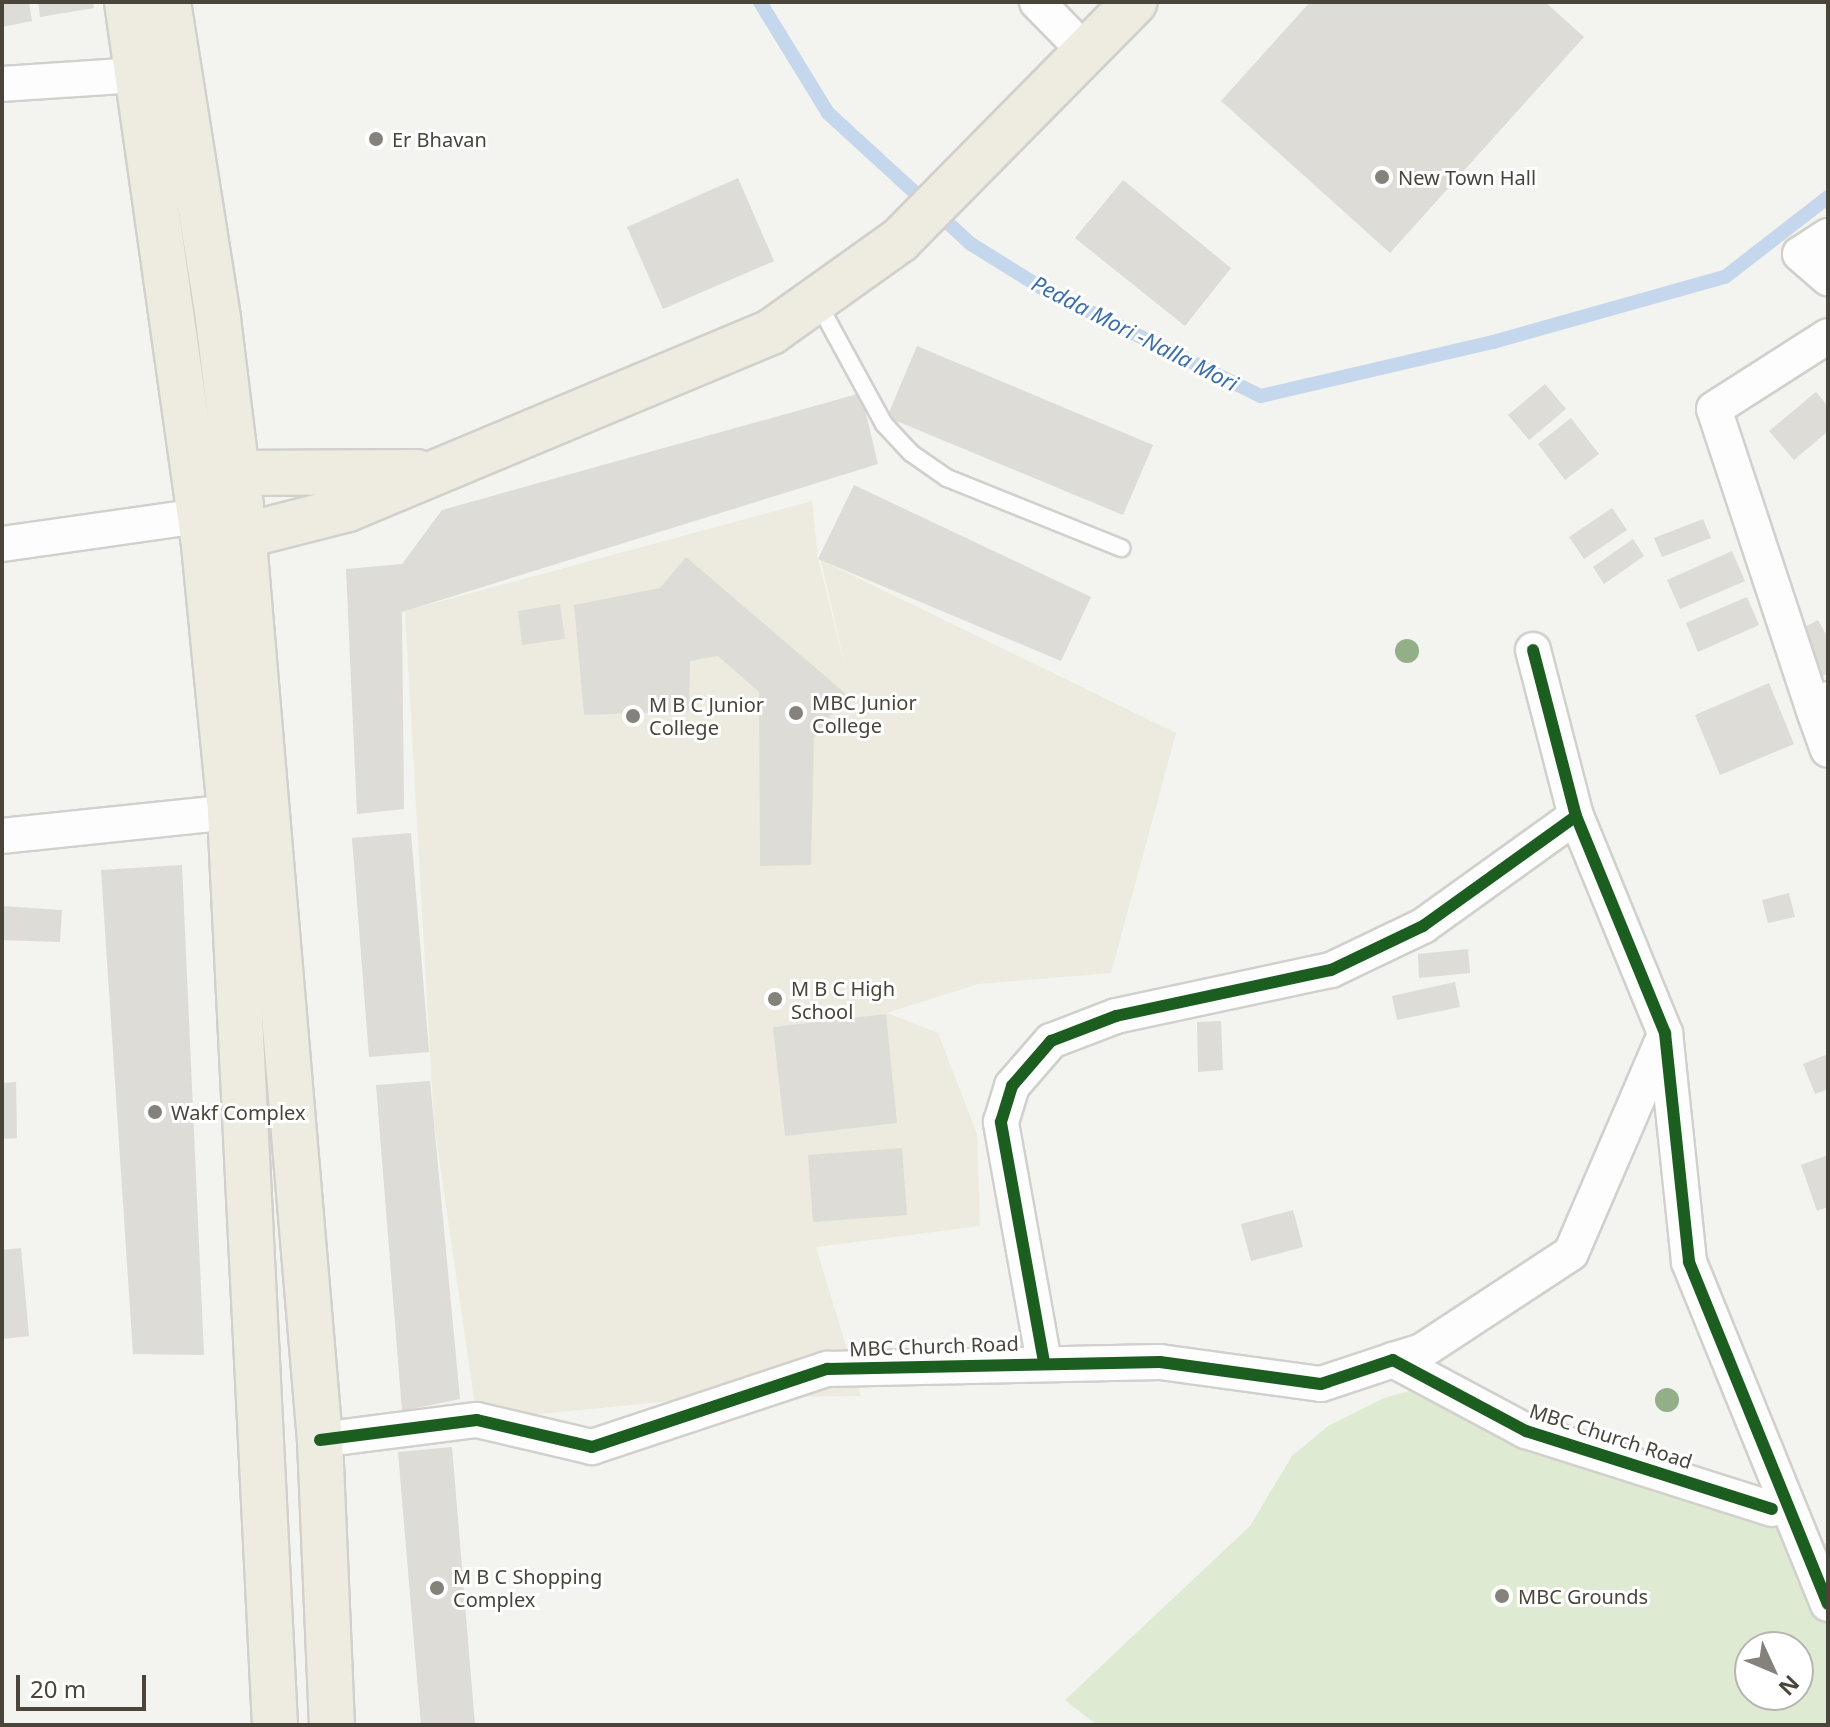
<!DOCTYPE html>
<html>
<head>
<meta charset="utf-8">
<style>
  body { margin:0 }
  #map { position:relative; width:1830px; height:1727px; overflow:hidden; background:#f3f3ef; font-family:"Noto Sans",sans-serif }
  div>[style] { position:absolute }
  .education>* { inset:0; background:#edebdf }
  .green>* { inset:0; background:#deebd2 }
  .stream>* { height:14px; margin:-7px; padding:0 7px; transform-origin:7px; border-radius:7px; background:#c4d7ec }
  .building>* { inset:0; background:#dddcd7 }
  .roads { filter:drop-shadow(2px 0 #d1d0cc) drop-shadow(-2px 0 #d1d0cc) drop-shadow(0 2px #d1d0cc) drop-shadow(0 -2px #d1d0cc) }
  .service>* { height:16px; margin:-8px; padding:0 8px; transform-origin:8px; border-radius:8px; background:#fdfdfd }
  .minor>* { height:34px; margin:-17px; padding:0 17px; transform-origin:17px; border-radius:17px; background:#fdfdfd }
  .trunk>* { height:44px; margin:-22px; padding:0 22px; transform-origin:22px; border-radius:22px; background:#eeece1 }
  .cycleway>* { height:12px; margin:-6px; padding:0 6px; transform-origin:6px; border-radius:6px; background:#1b5e20 }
  .trees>* { width:24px; height:24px; margin:-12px; border-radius:50%; background:#92af87 }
  .dots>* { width:22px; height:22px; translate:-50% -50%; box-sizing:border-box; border:4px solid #fff; border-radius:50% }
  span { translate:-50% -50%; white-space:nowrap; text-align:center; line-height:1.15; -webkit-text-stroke:6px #fff; paint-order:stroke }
  .poi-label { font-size:20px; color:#49453b }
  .left { translate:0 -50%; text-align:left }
  .street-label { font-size:20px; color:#49453b }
  .water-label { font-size:22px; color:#3c6ead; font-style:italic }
  .frame { position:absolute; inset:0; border:4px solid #49453b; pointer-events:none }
  .north { position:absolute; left:1734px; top:1631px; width:80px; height:80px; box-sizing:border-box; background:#fff; border:2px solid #b6b5b1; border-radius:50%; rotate:134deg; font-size:22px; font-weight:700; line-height:32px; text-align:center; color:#49453b }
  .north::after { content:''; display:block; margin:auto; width:28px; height:36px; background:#84827a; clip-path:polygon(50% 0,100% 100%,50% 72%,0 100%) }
  .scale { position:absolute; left:16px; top:1675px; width:130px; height:36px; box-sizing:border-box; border:4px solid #49453b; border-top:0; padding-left:10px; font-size:24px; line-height:28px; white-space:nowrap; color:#49453b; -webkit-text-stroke:6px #fff; paint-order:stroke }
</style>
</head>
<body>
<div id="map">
  <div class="education">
    <div style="clip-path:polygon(812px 501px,818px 559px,847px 675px,821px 560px,1176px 733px,1111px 973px,978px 984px,887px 1013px,938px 1033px,977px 1134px,980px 1226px,816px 1247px,861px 1396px,702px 1398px,477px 1420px,434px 1123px,405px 611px)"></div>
  </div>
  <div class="green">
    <div style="clip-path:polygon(evenodd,1431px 1385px,1692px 1502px,1750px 1496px,1828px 1545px,1828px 1725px,1097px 1725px,1065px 1700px,1250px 1526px,1292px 1456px,1328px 1426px,1384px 1398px,1431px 1385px,1750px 1647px,1798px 1647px,1798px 1695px,1750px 1695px,1750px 1647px)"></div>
  </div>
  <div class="stream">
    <div style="left:760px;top:2px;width:130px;rotate:58.5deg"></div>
    <div style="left:828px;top:113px;width:194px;rotate:42.5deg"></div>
    <div style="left:971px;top:244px;width:81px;rotate:31.9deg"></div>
    <div style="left:1040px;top:287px;width:246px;rotate:26.3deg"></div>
    <div style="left:1261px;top:396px;width:238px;rotate:-13.1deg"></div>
    <div style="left:1493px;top:342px;width:241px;rotate:-15.7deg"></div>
    <div style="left:1725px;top:277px;width:130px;rotate:-37.8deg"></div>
  </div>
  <div class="building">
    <div style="clip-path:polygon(2px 2px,29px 2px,32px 21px,2px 27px)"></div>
    <div style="clip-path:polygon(38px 2px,93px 2px,94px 8px,40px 17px)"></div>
    <div style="clip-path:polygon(1310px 2px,1545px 2px,1584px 37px,1390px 253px,1221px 101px)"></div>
    <div style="clip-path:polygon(738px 178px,774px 261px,663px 309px,627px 227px)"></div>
    <div style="clip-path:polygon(1123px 180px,1231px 268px,1185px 326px,1075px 238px)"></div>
    <div style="clip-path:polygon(917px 346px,1153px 445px,1123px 515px,887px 417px)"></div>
    <div style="clip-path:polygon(1545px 384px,1566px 409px,1529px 440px,1508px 415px)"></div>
    <div style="clip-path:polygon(1816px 392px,1828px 406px,1828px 431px,1794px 460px,1769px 431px)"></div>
    <div style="clip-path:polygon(861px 393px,878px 464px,402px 612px,404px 809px,357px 814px,346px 569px,402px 564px,442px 510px)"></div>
    <div style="clip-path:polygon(1571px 418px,1599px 454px,1565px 480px,1538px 444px)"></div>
    <div style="clip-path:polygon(854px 485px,1091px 597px,1061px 661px,818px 559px)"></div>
    <div style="clip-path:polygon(1612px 508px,1627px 530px,1584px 559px,1569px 537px)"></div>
    <div style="clip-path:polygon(1703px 519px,1711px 538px,1662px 557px,1654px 538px)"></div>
    <div style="clip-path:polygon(1633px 539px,1644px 556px,1604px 584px,1593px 567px)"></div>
    <div style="clip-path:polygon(1732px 551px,1745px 581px,1680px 609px,1667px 580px)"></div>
    <div style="clip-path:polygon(686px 557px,846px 694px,814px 738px,811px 865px,760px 866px,759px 692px,718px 656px,690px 661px,689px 711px,584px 715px,574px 605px,660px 588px)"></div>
    <div style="clip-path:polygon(1747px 597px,1759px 625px,1698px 652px,1686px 623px)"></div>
    <div style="clip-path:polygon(560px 604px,565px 639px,522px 645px,518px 611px)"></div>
    <div style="clip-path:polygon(1818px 620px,1828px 638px,1828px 673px,1818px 679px,1794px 633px)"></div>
    <div style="clip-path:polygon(1769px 683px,1794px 744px,1720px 775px,1695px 715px)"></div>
    <div style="clip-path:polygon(411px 833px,429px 1052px,369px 1057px,352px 838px)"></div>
    <div style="clip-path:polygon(182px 865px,204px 1355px,133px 1354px,101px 870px)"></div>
    <div style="clip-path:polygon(1789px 893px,1795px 917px,1768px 923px,1762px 900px)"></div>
    <div style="clip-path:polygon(2px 906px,62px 910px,60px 942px,2px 940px)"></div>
    <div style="clip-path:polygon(1468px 949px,1470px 973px,1419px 978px,1418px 954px)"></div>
    <div style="clip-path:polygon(1455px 982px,1460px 1007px,1397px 1020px,1392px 996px)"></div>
    <div style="clip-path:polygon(886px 1014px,897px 1123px,785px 1136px,773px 1027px)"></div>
    <div style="clip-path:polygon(1221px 1021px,1223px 1070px,1198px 1072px,1197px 1022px)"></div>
    <div style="clip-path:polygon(1828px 1054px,1828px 1089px,1815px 1094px,1803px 1064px)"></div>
    <div style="clip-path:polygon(430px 1081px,460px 1399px,402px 1411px,376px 1085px)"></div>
    <div style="clip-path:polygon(16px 1082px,17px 1138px,2px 1139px,2px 1083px)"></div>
    <div style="clip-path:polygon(902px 1148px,907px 1215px,813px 1222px,808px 1155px)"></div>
    <div style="clip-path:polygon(1828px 1155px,1828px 1207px,1817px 1211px,1801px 1165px)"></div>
    <div style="clip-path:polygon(1293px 1210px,1303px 1247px,1251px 1261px,1241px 1224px)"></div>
    <div style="clip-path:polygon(21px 1248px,29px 1336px,2px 1339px,2px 1250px)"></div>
    <div style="clip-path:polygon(452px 1447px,475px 1725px,421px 1725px,398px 1452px)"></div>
  </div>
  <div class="roads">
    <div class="service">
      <div style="left:818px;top:303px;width:138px;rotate:61.4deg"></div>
      <div style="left:884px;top:424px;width:40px;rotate:47deg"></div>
      <div style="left:911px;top:453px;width:44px;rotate:34.8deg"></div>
      <div style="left:947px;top:478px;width:188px;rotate:21.9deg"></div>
    </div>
    <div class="minor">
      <div style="left:1037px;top:2px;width:70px;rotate:45.6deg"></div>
      <div style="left:2px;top:84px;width:137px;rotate:-3.8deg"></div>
      <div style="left:1828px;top:236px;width:33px;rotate:147deg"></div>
      <div style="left:1800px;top:254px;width:37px;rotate:41deg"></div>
      <div style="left:2px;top:544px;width:198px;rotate:-8.1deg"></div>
      <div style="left:1533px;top:650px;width:171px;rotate:75.5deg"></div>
      <div style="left:1576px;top:816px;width:235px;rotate:67.7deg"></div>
      <div style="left:1665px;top:1033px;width:230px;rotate:84deg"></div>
      <div style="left:1689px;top:1262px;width:369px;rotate:67.9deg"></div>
      <div style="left:1828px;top:699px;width:18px;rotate:139deg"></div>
      <div style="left:1814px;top:711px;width:41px;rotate:70.3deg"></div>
      <div style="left:1814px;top:711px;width:318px;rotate:-108.3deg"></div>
      <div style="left:1714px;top:409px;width:135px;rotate:-32.6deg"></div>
      <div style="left:2px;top:836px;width:229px;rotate:-6deg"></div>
      <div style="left:1393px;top:1360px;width:30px;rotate:-17deg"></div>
      <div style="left:1422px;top:1351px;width:178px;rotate:-33.3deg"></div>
      <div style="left:1571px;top:1253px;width:235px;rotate:-66.7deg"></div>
      <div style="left:1044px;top:1362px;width:244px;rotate:-100.2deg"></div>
      <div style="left:1001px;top:1122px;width:38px;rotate:-73deg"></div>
      <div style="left:1012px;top:1086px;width:60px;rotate:-49.1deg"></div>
      <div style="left:1051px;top:1041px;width:70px;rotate:-21deg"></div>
      <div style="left:1116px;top:1016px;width:220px;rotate:-12.1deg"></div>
      <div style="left:1331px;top:970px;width:102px;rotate:-25.6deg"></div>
      <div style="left:1423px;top:926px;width:188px;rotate:-35.7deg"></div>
      <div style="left:320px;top:1440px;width:158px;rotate:-7.3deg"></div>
      <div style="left:477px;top:1420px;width:118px;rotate:13.2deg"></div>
      <div style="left:592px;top:1447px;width:248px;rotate:-18.4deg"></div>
      <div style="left:827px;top:1369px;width:333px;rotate:-1.2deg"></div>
      <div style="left:1160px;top:1362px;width:162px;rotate:7.8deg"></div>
      <div style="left:1321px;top:1384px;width:76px;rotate:-18.4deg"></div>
      <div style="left:1393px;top:1360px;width:151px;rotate:28.1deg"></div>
      <div style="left:1526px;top:1431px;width:258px;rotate:17.6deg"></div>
    </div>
    <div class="trunk">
      <div style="left:127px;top:2px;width:548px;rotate:81.93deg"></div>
      <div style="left:204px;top:545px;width:268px;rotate:84.4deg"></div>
      <div style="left:230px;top:812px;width:914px;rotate:87.18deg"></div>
      <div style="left:168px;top:2px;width:321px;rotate:81deg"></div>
      <div style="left:218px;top:319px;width:188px;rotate:83deg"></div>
      <div style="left:241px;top:506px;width:937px;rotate:85.17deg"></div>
      <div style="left:320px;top:1440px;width:285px;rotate:87.6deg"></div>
      <div style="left:206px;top:478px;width:29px;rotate:-10deg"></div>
      <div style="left:235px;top:473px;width:182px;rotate:-0.3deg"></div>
      <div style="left:215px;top:543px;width:137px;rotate:-14.3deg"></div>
      <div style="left:348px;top:509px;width:459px;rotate:-22.7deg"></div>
      <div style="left:771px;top:332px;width:158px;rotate:-35.5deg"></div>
      <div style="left:900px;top:240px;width:334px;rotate:-45.4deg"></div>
    </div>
  </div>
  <div class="cycleway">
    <div style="left:1533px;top:650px;width:171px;rotate:75.5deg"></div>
    <div style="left:1576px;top:816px;width:235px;rotate:67.7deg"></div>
    <div style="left:1665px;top:1033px;width:230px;rotate:84deg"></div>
    <div style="left:1689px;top:1262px;width:369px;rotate:67.9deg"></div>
    <div style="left:1044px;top:1362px;width:244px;rotate:-100.2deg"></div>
    <div style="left:1001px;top:1122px;width:38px;rotate:-73deg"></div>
    <div style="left:1012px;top:1086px;width:60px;rotate:-49.1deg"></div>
    <div style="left:1051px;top:1041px;width:70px;rotate:-21deg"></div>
    <div style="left:1116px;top:1016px;width:220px;rotate:-12.1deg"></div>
    <div style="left:1331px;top:970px;width:102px;rotate:-25.6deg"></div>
    <div style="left:1423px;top:926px;width:188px;rotate:-35.7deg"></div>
    <div style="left:320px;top:1440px;width:158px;rotate:-7.3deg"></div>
    <div style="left:477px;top:1420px;width:118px;rotate:13.2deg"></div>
    <div style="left:592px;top:1447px;width:248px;rotate:-18.4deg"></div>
    <div style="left:827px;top:1369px;width:333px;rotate:-1.2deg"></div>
    <div style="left:1160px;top:1362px;width:162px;rotate:7.8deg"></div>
    <div style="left:1321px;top:1384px;width:76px;rotate:-18.4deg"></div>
    <div style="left:1393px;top:1360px;width:151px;rotate:28.1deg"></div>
    <div style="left:1526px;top:1431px;width:258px;rotate:17.6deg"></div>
  </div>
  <div class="trees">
    <div style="left:1407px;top:651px"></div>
    <div style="left:1667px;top:1400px"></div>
  </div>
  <div class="dots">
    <div style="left:376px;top:139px;background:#84827a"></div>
    <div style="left:1382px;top:177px;background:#84827a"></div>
    <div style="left:796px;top:713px;background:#84827a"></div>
    <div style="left:633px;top:716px;background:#84827a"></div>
    <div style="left:775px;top:999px;background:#84827a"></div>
    <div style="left:155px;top:1112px;background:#84827a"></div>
    <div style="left:437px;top:1588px;background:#84827a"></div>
    <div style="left:1502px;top:1596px;background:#84827a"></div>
  </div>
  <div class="poi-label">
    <span class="left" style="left:392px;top:139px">Er Bhavan</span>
    <span class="left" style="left:1398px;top:177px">New Town Hall</span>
    <span class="left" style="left:812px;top:714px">MBC Junior<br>College</span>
    <span class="left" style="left:649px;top:716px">M B C Junior<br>College</span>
    <span class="left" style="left:791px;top:1000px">M B C High<br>School</span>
    <span class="left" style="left:171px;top:1112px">Wakf Complex</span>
    <span class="left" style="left:453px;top:1588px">M B C Shopping<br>Complex</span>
    <span class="left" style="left:1518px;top:1596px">MBC Grounds</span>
  </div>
  <div class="street-label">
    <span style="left:934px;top:1346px;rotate:-2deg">MBC Church Road</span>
    <span style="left:1611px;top:1436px;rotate:18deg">MBC Church Road</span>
  </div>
  <div class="water-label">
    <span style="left:1135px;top:333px;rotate:27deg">Pedda Mori -Nalla Mori</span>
  </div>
  <div class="frame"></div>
  <div class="north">N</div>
  <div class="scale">20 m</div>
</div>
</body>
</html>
